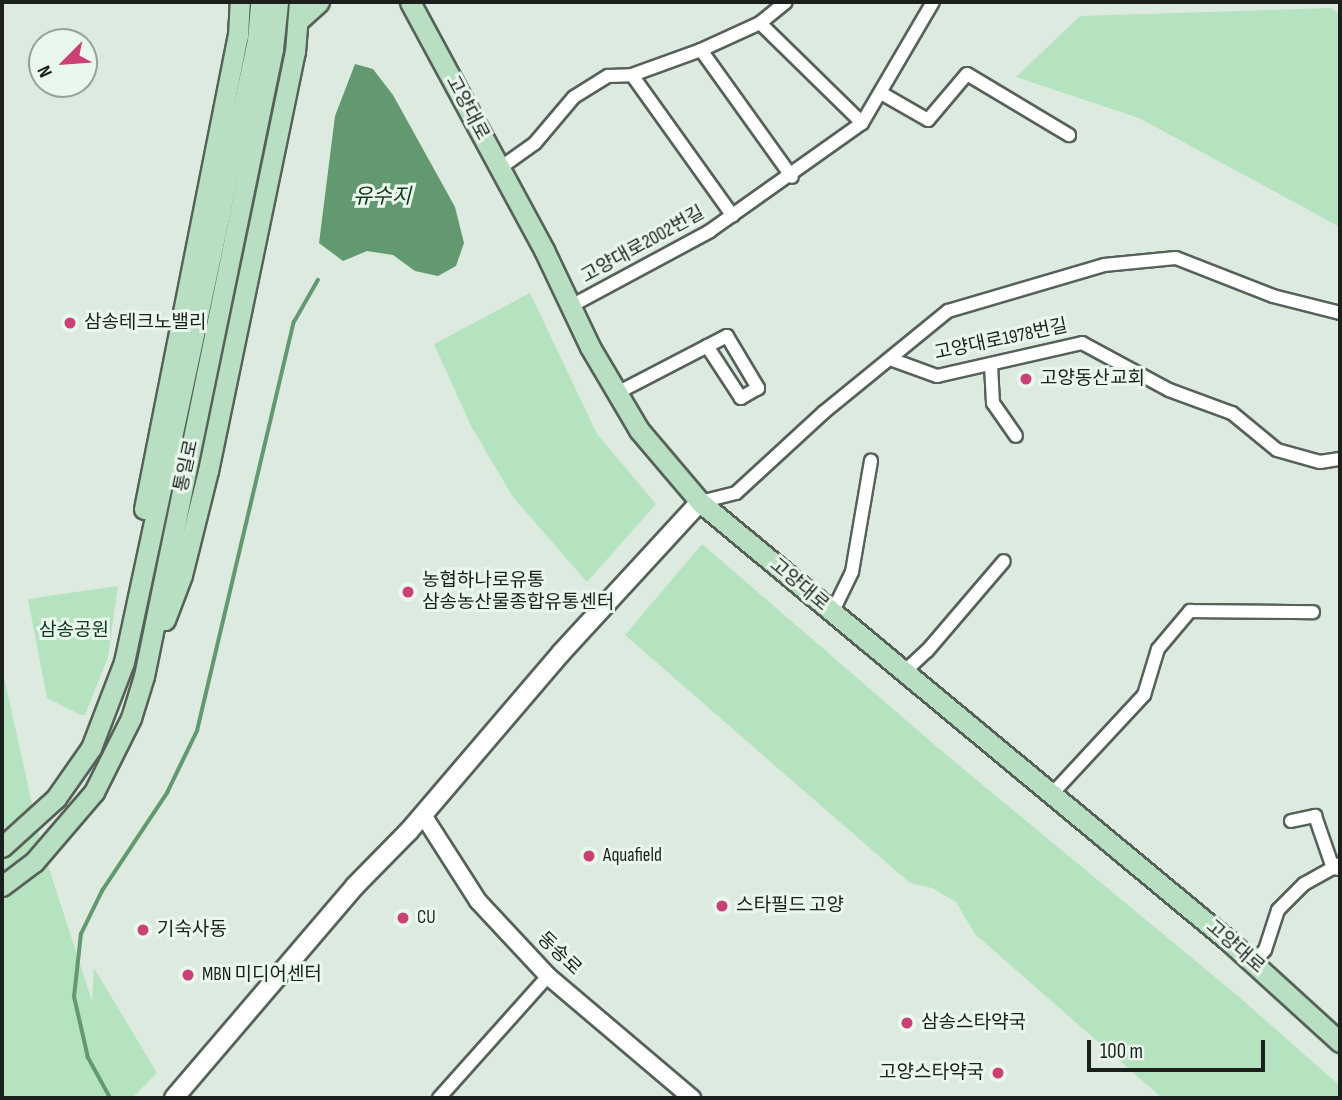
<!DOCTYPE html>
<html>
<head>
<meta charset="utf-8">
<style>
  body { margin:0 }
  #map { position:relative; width:1342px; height:1100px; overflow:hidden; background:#ddeadf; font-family:"Sofia Sans Condensed","Noto Sans KR",sans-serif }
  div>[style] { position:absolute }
  .green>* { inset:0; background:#b5e2bf }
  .water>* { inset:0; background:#629970 }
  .stream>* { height:3.5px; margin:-1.75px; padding:0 1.75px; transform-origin:1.75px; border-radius:1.75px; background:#629970 }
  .roads { filter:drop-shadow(2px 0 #566259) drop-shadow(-2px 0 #566259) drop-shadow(0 2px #566259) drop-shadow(0 -2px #566259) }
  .minor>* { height:12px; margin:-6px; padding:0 6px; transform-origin:6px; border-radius:6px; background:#fff }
  .tertiary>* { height:16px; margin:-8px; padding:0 8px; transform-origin:8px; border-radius:8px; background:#fff }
  .secondary>* { height:18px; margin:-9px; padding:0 9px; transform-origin:9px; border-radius:9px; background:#fff }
  .primary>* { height:19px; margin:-9.5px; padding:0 9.5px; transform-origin:9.5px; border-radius:9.5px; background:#b8dfc1 }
  .dots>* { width:19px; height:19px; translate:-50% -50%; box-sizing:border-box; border:4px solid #eaf7ec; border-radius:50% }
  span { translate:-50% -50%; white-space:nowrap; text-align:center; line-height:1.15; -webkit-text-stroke:6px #eaf7ec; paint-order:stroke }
  .street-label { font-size:19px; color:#1b201c }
  .poi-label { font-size:19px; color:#1b201c }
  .left { translate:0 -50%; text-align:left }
  .right { translate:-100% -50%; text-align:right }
  .park-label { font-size:19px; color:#0d381c }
  .water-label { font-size:21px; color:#123c20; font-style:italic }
  .frame { position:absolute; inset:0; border:4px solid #1b201c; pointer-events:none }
  .north { position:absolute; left:28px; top:28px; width:70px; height:70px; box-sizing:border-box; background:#eaf7ec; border:2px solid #97a199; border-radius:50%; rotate:245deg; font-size:19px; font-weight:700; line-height:28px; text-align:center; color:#1b201c }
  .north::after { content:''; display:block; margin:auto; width:24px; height:32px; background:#cc4175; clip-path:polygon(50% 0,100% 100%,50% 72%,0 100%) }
  .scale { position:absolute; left:1087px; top:1040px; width:178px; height:32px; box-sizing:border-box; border:4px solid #1b201c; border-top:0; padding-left:9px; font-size:21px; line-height:24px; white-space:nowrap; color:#1b201c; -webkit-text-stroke:5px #eaf7ec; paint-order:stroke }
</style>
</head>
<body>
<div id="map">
  <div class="green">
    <div style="clip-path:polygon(1331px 8px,1340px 15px,1340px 227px,1139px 118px,1016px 77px,1080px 16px)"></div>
    <div style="clip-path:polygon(530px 293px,597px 434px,656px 504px,587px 582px,513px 497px,471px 426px,434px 344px)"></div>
    <div style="clip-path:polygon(702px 544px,944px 753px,1238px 996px,1340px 1086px,1340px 1098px,1162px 1098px,975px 934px,956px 902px,932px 888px,910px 883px,780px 770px,625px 635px)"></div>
    <div style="clip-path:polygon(118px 586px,108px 657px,85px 715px,81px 715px,47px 698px,28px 599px)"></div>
    <div style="clip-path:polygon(2px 668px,41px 844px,92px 1001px,94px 968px,157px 1073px,132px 1098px,2px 1098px)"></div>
  </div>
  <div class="water">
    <div style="clip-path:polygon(355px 64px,373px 69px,393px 95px,455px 207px,464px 243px,456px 266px,438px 276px,415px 271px,393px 255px,367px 251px,343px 261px,319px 243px,335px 116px)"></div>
  </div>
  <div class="stream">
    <div style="left:110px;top:1098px;width:46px;rotate:-118.8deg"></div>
    <div style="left:88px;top:1058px;width:63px;rotate:-102.9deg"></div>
    <div style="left:74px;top:997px;width:63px;rotate:-83.7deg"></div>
    <div style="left:81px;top:934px;width:48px;rotate:-64deg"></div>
    <div style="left:102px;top:891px;width:118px;rotate:-56.4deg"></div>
    <div style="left:167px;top:793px;width:69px;rotate:-64.2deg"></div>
    <div style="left:197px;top:731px;width:420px;rotate:-76.7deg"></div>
    <div style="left:294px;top:322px;width:48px;rotate:-60.3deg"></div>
  </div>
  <div class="roads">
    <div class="minor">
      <div style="left:760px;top:23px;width:143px;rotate:44.4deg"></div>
      <div style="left:701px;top:50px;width:156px;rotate:54.4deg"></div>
      <div style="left:632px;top:75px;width:173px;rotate:54.4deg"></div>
      <div style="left:881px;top:93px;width:54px;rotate:29.9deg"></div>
      <div style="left:928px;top:120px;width:60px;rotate:-49.7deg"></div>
      <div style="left:967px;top:74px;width:119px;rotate:30.9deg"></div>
      <div style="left:500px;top:168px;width:43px;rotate:-35.5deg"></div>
      <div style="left:535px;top:143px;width:60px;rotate:-49.7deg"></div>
      <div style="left:574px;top:97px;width:40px;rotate:-32deg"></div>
      <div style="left:608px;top:76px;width:24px;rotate:-2deg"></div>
      <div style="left:632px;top:75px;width:73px;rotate:-19.9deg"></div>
      <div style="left:701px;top:50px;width:65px;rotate:-24.6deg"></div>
      <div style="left:760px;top:23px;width:33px;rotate:-39deg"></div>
      <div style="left:571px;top:306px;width:158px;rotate:-28.3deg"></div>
      <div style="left:710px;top:231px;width:186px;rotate:-35.4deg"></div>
      <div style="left:862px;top:123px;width:140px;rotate:-59.6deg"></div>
      <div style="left:893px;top:360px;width:47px;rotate:20deg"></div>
      <div style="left:937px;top:376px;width:149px;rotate:-12.8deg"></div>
      <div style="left:1082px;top:343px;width:99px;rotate:28.4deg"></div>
      <div style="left:1169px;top:390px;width:67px;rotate:20.1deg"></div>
      <div style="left:1232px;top:413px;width:58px;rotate:39.4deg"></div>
      <div style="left:1277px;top:450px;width:45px;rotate:15.6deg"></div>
      <div style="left:1320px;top:462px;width:20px;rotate:-9deg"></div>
      <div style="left:991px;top:365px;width:38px;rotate:87deg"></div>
      <div style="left:993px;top:403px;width:40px;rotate:55.1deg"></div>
      <div style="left:617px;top:393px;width:124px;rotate:-27.4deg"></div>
      <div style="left:727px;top:336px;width:61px;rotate:59.2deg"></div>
      <div style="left:758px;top:388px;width:20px;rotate:150deg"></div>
      <div style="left:741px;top:398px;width:62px;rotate:-123.2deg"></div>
      <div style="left:700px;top:502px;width:37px;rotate:-14deg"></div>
      <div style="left:736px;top:493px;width:120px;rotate:-42.6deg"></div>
      <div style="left:824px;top:412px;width:160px;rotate:-39.2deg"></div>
      <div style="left:948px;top:311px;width:163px;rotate:-16.4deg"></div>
      <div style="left:1104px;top:265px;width:72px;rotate:-5.6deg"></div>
      <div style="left:1176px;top:258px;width:104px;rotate:21.4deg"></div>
      <div style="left:1273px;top:296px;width:69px;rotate:14.2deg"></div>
      <div style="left:832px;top:613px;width:46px;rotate:-64deg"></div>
      <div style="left:852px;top:572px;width:113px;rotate:-80.3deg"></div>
      <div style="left:903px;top:673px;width:33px;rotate:-43deg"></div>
      <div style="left:927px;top:651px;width:118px;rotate:-49.5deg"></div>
      <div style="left:1051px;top:795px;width:137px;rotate:-47.1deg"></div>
      <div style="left:1144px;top:695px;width:48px;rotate:-73.1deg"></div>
      <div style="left:1158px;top:649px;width:50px;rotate:-49.9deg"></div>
      <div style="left:1190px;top:611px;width:123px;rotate:0.5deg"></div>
      <div style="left:1291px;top:821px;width:25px;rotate:-12deg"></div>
      <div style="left:1315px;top:816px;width:55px;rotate:70.9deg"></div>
      <div style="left:1333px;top:868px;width:7px;rotate:8deg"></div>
      <div style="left:1254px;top:963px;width:17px;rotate:-50deg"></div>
      <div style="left:1265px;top:950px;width:42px;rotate:-72deg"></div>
      <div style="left:1278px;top:910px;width:37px;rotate:-45deg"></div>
      <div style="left:1304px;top:884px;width:41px;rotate:-29.1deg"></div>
      <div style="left:439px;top:1098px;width:164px;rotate:-48.2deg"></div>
    </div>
    <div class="tertiary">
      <div style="left:423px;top:815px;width:102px;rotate:57.4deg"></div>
      <div style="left:478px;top:901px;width:103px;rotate:47deg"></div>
      <div style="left:548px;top:976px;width:189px;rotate:40.3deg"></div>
    </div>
    <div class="secondary">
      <div style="left:174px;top:1098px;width:279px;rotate:-49.5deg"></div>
      <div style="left:355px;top:886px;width:77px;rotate:-45.5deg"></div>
      <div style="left:409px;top:831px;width:234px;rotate:-49.5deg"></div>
      <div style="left:561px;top:653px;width:205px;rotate:-47.4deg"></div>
    </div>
    <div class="primary">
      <div style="left:410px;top:2px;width:282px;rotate:61.6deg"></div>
      <div style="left:544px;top:250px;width:107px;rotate:64.6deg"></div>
      <div style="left:590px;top:347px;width:96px;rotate:59.4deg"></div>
      <div style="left:639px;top:430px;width:94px;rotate:49.7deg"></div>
      <div style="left:700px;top:502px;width:689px;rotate:39.7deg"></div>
      <div style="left:1230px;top:942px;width:149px;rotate:42.3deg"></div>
      <div style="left:298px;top:21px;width:28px;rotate:-42deg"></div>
      <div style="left:144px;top:509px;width:482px;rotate:-78.8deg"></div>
      <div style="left:238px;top:36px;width:34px;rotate:-87deg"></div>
      <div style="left:165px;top:620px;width:48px;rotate:-69.3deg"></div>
      <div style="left:182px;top:575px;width:107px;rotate:-76deg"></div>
      <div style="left:208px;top:471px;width:428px;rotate:-78.3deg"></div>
      <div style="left:295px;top:52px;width:50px;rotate:-85.4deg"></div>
      <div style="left:2px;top:847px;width:73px;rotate:-42.2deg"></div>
      <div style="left:56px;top:798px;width:61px;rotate:-55deg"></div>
      <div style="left:91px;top:748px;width:92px;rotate:-69deg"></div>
      <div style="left:124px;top:662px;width:636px;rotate:-77.93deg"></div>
      <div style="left:257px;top:40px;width:38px;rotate:-85deg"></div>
      <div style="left:2px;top:886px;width:40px;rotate:-37deg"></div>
      <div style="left:34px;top:862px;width:92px;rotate:-49.4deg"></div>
      <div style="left:94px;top:792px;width:83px;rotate:-63.4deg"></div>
      <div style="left:131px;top:718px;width:44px;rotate:-72.8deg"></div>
      <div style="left:144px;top:676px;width:640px;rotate:-78.37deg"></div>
      <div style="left:273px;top:49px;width:47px;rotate:-83.9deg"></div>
    </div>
  </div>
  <div class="dots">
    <div style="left:70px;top:323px;background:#cc4175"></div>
    <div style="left:1026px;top:379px;background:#cc4175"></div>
    <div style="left:408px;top:592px;background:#cc4175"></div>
    <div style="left:589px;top:856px;background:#cc4175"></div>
    <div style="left:722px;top:906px;background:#cc4175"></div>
    <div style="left:403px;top:918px;background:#cc4175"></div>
    <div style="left:143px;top:930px;background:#cc4175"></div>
    <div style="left:188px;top:975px;background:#cc4175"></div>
    <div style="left:907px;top:1023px;background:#cc4175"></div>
    <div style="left:998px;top:1073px;background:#cc4175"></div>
  </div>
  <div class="street-label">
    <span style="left:467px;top:108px;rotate:62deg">고양대로</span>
    <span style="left:643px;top:245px;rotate:-29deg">고양대로2002번길</span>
    <span style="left:1001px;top:340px;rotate:-12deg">고양대로1978번길</span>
    <span style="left:187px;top:466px;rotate:-78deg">통일로</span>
    <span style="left:799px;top:585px;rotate:40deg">고양대로</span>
    <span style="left:1235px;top:947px;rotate:41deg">고양대로</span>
    <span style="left:559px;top:954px;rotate:44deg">동송로</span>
  </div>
  <div class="poi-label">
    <span class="left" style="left:84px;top:323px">삼송테크노밸리</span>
    <span class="left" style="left:1040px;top:379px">고양동산교회</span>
    <span class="left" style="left:422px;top:592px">농협하나로유통<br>삼송농산물종합유통센터</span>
    <span class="left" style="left:603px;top:856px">Aquafield</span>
    <span class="left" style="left:736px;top:906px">스타필드 고양</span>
    <span class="left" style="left:417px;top:918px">CU</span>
    <span class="left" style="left:157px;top:930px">기숙사동</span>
    <span class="left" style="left:202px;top:975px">MBN 미디어센터</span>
    <span class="left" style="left:921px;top:1023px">삼송스타약국</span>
    <span class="right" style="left:984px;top:1073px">고양스타약국</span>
  </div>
  <div class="park-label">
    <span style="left:74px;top:631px">삼송공원</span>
  </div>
  <div class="water-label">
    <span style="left:382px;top:197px">유수지</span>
  </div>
  <div class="frame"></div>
  <div class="north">N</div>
  <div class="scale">100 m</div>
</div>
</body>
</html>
